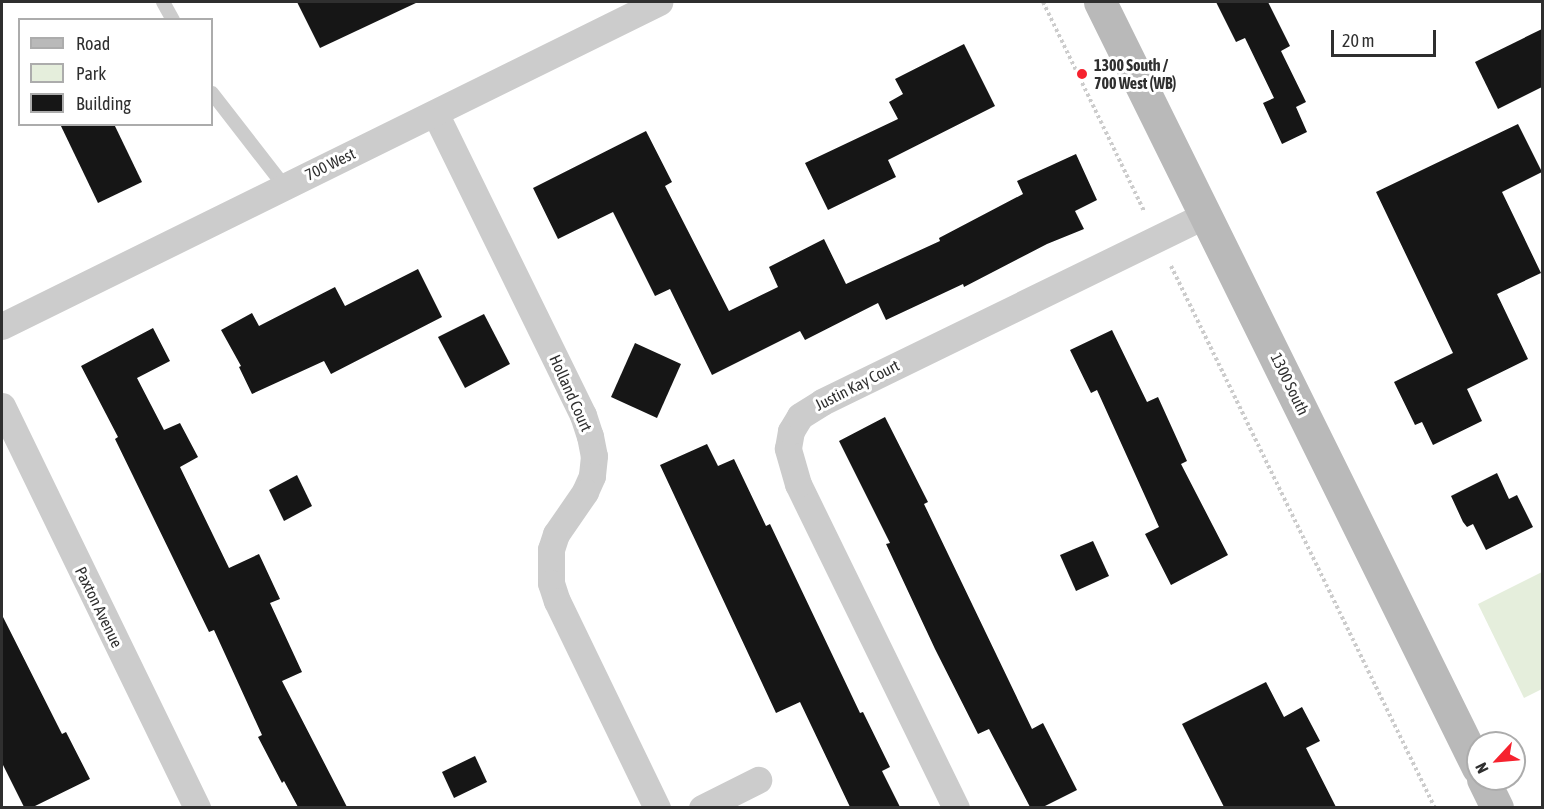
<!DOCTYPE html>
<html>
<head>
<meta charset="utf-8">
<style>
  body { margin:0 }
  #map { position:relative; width:1544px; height:809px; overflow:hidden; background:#fff; font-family:"Asap Condensed",sans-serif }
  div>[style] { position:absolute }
  .green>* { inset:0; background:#e5eedc }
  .building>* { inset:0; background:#161616 }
  .path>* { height:4px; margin-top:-2px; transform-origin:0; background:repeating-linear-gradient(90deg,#ccc 0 3px,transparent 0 6px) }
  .service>* { height:14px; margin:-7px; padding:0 7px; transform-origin:7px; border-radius:7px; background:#ccc }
  .minor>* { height:27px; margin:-13.5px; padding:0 13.5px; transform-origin:13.5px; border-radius:13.5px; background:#ccc }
  .secondary>* { height:33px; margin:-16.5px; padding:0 16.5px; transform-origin:16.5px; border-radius:16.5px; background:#b9b9b9 }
  .dots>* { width:16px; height:16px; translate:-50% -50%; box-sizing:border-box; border:3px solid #fff; border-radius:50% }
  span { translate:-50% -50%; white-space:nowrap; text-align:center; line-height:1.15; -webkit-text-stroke:6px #fff; paint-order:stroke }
  .poi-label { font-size:16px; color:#2f2f2f; font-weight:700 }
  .left { translate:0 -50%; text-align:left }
  .street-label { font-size:16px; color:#2f2f2f }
  .frame { position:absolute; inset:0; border:3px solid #2f2f2f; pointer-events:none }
  .legend { position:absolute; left:18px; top:18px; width:195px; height:108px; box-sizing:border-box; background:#fff; border:2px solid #acacac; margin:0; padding:8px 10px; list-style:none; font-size:18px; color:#2f2f2f }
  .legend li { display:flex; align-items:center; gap:12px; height:30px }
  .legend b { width:30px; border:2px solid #acacac }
  .north { position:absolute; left:1466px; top:731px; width:60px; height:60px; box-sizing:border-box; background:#fff; border:2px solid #acacac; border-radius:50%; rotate:244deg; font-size:16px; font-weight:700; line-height:24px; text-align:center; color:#2f2f2f }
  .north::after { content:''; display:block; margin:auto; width:21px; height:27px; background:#f6222e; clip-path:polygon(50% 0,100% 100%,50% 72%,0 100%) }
  .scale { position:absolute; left:1331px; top:30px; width:105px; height:27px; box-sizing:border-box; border:3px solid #2f2f2f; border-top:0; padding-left:8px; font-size:18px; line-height:21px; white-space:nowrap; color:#2f2f2f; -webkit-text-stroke:4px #fff; paint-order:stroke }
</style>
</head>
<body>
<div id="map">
  <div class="green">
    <div style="clip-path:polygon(1542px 572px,1542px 689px,1524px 698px,1478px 604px)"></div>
  </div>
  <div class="building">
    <div style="clip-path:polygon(297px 2px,418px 2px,320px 48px)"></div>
    <div style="clip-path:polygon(1216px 2px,1268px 2px,1290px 46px,1281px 51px,1306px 102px,1296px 107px,1307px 132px,1282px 144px,1263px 103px,1274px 98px,1245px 38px,1236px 42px)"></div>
    <div style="clip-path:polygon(1542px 29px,1542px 87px,1498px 109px,1475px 62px)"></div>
    <div style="clip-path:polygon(964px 44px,995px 106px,888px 160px,896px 177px,828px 210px,805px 163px,898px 119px,889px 102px,903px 94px,895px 79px)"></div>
    <div style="clip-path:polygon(60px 124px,114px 124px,142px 182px,98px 203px)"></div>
    <div style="clip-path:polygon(1518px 124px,1542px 172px,1502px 192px,1541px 273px,1497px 294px,1528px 359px,1467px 389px,1482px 421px,1433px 445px,1422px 422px,1415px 425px,1394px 382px,1453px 353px,1376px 192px)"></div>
    <div style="clip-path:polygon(646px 131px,672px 182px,665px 186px,729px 311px,778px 287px,769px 267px,824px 239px,846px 284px,940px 241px,939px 238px,1023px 194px,1017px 181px,1076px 154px,1097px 200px,1075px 211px,1084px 229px,1047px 244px,964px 287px,963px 284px,886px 320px,878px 303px,805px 340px,800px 331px,712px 375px,670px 289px,655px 296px,613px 212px,558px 239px,533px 188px)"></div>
    <div style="clip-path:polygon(418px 269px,442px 317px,331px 374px,324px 361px,252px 394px,239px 367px,241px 366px,221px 330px,252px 313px,259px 326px,335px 287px,345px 306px)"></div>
    <div style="clip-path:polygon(484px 314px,510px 364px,465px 388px,438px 337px)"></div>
    <div style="clip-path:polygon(153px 328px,170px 361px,137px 378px,164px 430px,180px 423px,198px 457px,180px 467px,229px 568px,259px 554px,280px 599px,270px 603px,302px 672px,282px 681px,347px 807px,298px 807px,284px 781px,282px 783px,258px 737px,262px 735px,214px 630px,209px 632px,115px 439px,118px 437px,81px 366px)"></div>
    <div style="clip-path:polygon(1112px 330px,1147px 402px,1158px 397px,1187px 461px,1181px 464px,1228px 555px,1171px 585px,1145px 534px,1159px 527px,1097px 390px,1091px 393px,1070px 350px)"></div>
    <div style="clip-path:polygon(635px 343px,681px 364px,657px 418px,611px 397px)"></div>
    <div style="clip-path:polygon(885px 417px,928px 502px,924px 504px,1032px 729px,1043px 723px,1077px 790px,1043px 807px,1030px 807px,989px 729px,978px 734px,935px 649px,886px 544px,890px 543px,839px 441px)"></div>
    <div style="clip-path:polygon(707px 444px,718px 466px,734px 459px,766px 526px,770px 524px,860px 713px,863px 712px,890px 767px,882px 771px,900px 807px,850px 807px,800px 702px,776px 713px,660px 465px)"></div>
    <div style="clip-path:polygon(1497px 473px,1509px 499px,1517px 495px,1533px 527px,1486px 550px,1473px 524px,1467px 527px,1463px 522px,1451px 496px)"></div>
    <div style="clip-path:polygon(297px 475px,312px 506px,284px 521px,269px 490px)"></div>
    <div style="clip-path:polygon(1093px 541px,1109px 576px,1076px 591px,1060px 555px)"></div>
    <div style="clip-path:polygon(2px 615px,62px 734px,66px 732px,90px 779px,33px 807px,24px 807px,2px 763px)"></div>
    <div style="clip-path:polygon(1266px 682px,1284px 717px,1302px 707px,1320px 741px,1306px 748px,1336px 807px,1224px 807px,1182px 724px)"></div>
    <div style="clip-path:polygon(475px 756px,487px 782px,454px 798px,442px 772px)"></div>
  </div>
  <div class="path">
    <div style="left:1043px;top:2px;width:232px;rotate:64.2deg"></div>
    <div style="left:1171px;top:266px;width:603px;rotate:64.03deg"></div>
  </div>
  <div class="service">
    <div style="left:163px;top:2px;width:21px;rotate:61deg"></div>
    <div style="left:212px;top:93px;width:119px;rotate:52.2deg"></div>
  </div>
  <div class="minor">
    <div style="left:435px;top:113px;width:336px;rotate:63.9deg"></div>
    <div style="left:583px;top:415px;width:22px;rotate:72deg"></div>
    <div style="left:590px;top:436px;width:20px;rotate:79deg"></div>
    <div style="left:594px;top:456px;width:20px;rotate:96deg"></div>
    <div style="left:592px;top:476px;width:17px;rotate:114deg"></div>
    <div style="left:585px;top:492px;width:51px;rotate:124.6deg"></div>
    <div style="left:556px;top:534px;width:16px;rotate:108deg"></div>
    <div style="left:551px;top:549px;width:34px;rotate:90deg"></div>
    <div style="left:551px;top:583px;width:19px;rotate:72deg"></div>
    <div style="left:557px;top:601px;width:230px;rotate:64.2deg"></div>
    <div style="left:2px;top:326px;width:733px;rotate:-26.25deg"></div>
    <div style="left:2px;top:406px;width:447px;rotate:64.1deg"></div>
    <div style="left:702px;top:808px;width:63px;rotate:-26.6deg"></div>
    <div style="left:956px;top:808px;width:360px;rotate:-116deg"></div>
    <div style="left:798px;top:484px;width:37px;rotate:-106deg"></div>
    <div style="left:788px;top:448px;width:17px;rotate:-80deg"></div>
    <div style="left:791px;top:431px;width:17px;rotate:-59deg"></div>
    <div style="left:800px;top:416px;width:26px;rotate:-32deg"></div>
    <div style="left:822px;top:402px;width:428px;rotate:-26deg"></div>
  </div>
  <div class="secondary">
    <div style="left:1100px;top:2px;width:854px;rotate:63.73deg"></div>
    <div style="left:1483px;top:779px;width:32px;rotate:64deg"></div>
  </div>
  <div class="dots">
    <div style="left:1082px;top:74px;background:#f6222e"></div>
  </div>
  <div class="poi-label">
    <span class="left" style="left:1094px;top:74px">1300 South /<br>700 West (WB)</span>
  </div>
  <div class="street-label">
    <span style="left:330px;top:164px;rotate:-26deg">700 West</span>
    <span style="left:1290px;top:384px;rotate:64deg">1300 South</span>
    <span style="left:857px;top:385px;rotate:-27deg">Justin Kay Court</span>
    <span style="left:571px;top:393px;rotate:66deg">Holland Court</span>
    <span style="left:99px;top:607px;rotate:64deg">Paxton Avenue</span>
  </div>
  <div class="frame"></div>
  <ul class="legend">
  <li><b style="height:8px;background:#b9b9b9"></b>Road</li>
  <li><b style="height:16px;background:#e5eedc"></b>Park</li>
  <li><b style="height:16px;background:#161616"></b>Building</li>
  </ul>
  <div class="north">N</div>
  <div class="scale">20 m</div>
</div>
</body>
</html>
